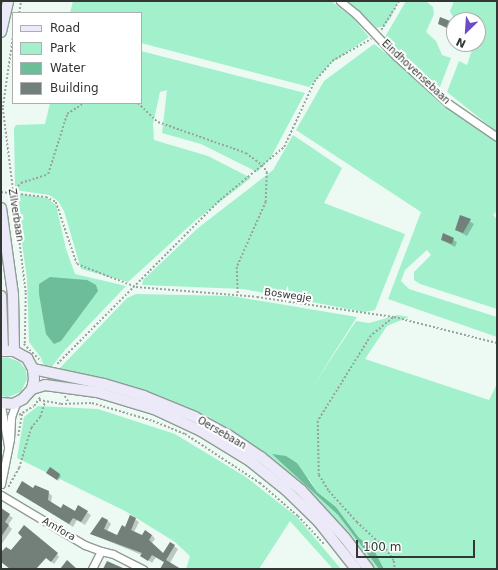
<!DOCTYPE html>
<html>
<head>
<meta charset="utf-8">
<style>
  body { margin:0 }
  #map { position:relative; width:498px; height:570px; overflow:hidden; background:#edfaf3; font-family:"DejaVu Sans",sans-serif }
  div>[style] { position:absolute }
  .green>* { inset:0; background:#a3f0cd }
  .water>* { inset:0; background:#6dbd9a }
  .shadow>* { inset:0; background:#0003 }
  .building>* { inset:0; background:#737f79 }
  .path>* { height:1.5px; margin-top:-0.75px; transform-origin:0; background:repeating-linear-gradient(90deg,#9aa39e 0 2px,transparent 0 4px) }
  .roads { filter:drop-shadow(1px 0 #8f9c95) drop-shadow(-1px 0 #8f9c95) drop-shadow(0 1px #8f9c95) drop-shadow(0 -1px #8f9c95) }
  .minor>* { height:7px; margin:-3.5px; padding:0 3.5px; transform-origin:3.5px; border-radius:3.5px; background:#fff }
  .secondary>* { height:10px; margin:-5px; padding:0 5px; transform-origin:5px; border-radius:5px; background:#eceaf9 }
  span { translate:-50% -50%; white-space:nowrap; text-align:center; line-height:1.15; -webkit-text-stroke:4px #fff; paint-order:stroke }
  .street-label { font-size:10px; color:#323734 }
  .frame { position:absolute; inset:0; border:2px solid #323734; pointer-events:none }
  .legend { position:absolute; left:12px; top:12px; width:130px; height:92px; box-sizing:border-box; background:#fff; border:1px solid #adafae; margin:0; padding:5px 7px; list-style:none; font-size:12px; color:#323734 }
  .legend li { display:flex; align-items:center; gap:8px; height:20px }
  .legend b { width:20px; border:1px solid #adafae }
  .north { position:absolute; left:446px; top:12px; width:40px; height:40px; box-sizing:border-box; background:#fff; border:1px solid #adafae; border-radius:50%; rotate:205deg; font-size:11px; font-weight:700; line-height:16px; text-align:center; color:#323734 }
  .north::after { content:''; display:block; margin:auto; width:14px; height:18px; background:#6a4cc5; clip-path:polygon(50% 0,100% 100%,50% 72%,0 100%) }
  .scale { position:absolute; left:356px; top:540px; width:119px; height:18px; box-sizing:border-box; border:2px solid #323734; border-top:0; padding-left:5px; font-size:12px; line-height:14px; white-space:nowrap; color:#323734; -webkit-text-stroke:3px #fff; paint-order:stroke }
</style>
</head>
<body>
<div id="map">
  <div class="green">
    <div style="clip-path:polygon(73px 1px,331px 1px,353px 18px,369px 37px,330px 64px,309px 87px,141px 43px,141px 13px,70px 13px)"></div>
    <div style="clip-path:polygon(348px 1px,399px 1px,390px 19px,384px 26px,377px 28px)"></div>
    <div style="clip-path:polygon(406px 1px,426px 1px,433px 7px,434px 14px,426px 32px,436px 41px,442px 55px,451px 58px,440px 87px,404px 58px,385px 37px)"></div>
    <div style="clip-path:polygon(454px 1px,497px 1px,497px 132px,447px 92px,459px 61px,467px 65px,474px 44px,478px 44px,478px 20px,454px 19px,450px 11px)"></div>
    <div style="clip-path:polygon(374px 44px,459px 109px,497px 142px,497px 211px,493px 215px,497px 219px,497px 309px,420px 284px,414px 280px,414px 272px,431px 255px,427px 250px,405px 270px,401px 281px,409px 289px,497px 317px,497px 337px,388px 299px,421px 212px,296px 130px,324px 81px)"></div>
    <div style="clip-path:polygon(141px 51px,305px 93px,270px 159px,257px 172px,201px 144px,162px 133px,167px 90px,160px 92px,153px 124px,154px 140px,208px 156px,251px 178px,196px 220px,128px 282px,81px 269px,64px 211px,58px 201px,49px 195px,15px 190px,14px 128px,16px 125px,45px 124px,50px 103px,141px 103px)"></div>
    <div style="clip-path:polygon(293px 135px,342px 168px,324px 203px,405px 234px,375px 310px,364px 312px,243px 289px,142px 285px,143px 280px,198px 228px,273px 170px)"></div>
    <div style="clip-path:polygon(15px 193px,47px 198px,56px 205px,66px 249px,75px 274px,126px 286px,64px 351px,47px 373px,41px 358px,29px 342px,27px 279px)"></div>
    <div style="clip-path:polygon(136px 294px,231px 296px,357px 317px,311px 389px,356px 321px,369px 323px,398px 315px,409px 317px,387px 326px,365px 359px,489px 400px,497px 384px,497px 569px,384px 569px,373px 548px,359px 538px,336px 507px,317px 492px,309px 479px,273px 454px,338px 515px,379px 569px,370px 569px,353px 541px,317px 499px,268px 455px,209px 417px,165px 398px,58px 370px,127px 298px)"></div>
    <div style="clip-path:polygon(7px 357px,20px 362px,26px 370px,27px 379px,21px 392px,8px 397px,1px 396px,1px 358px)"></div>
    <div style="clip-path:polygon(38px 406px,98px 409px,175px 434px,246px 477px,297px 517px,341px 569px,333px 569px,290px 521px,259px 569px,186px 569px,190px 556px,175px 542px,125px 511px,17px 458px,24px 417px)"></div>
  </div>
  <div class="water">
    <div style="clip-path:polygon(50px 277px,87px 280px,96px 285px,98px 291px,61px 341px,54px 344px,46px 334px,39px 294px,39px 284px)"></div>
    <div style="clip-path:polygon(272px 454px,286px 456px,297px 463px,317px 492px,336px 507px,359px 538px,373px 548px,384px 569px,379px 569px,338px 515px)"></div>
  </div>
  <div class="shadow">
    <div style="clip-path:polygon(441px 18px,453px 25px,451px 31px,439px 24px)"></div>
    <div style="clip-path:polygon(454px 31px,454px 40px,451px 38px)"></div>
    <div style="clip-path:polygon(463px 44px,470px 44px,469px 46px)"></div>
    <div style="clip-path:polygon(461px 216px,474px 224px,467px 236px,456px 230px)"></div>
    <div style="clip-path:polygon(444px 235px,457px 242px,455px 247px,442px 240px)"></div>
    <div style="clip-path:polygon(51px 468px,61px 476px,58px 481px,49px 474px)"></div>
    <div style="clip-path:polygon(33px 489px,48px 492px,52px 496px,51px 503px,61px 509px,75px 512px,79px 507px,91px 515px,85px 525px,77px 520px,73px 527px,18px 492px)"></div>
    <div style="clip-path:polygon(1px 509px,13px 518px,8px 525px,12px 529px,1px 545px)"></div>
    <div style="clip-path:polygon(135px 519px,139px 522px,134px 532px,143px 536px,152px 535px,155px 539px,152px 543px,164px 554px,170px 543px,178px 549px,170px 563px,178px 569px,163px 569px,165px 563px,156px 557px,152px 563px,142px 555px,91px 534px,107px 520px,111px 524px,107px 531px,118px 536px)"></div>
    <div style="clip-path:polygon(22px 537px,56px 553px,59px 557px,54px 564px)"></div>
  </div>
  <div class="building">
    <div style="clip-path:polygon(440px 17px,450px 21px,448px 28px,438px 24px)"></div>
    <div style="clip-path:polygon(460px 215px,471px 219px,463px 233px,455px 230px)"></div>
    <div style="clip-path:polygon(443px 233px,454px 238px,452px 244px,441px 240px)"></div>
    <div style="clip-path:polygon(50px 467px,60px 474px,57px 480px,46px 473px)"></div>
    <div style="clip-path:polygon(22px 481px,33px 488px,35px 485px,49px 491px,48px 500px,61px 508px,63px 504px,75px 511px,78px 505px,88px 511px,81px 522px,73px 518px,69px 524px,16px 492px)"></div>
    <div style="clip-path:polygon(1px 508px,10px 514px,5px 522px,9px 525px,1px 537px)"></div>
    <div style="clip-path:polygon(130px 515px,136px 518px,131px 530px,142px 535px,145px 530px,152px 535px,149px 540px,163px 553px,170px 542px,175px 545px,166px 560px,181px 569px,160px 569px,164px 562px,152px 555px,148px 561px,140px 556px,142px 553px,90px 534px,102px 517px,108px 520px,104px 529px,117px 535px,122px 525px,125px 527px)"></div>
    <div style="clip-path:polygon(24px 525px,58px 553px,51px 562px,46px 558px,36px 569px,10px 569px,1px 562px,1px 552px,6px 547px,11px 550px,22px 537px,18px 533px)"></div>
    <div style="clip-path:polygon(67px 560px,77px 569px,60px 569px)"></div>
    <div style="clip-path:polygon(107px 561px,125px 569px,103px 569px)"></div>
  </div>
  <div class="path">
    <div style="left:19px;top:13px;width:12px;rotate:-81deg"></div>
    <div style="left:381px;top:30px;width:34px;rotate:-58deg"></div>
    <div style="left:13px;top:38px;width:71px;rotate:98.1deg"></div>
    <div style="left:3px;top:108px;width:186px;rotate:82.9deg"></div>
    <div style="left:26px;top:293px;width:51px;rotate:91.1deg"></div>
    <div style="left:138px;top:103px;width:28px;rotate:44deg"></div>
    <div style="left:158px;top:122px;width:93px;rotate:19.4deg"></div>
    <div style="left:246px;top:153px;width:20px;rotate:37deg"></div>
    <div style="left:262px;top:165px;width:9px;rotate:54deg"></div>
    <div style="left:267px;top:172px;width:30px;rotate:92deg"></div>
    <div style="left:266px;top:202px;width:71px;rotate:114deg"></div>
    <div style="left:237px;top:267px;width:28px;rotate:88deg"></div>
    <div style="left:1px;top:192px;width:45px;rotate:6.3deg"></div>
    <div style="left:46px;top:197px;width:11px;rotate:27deg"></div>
    <div style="left:56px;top:202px;width:65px;rotate:71.3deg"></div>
    <div style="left:77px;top:264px;width:63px;rotate:21.3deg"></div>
    <div style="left:136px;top:287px;width:121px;rotate:4.7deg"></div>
    <div style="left:257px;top:297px;width:138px;rotate:8.3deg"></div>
    <div style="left:394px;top:317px;width:106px;rotate:14.2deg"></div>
    <div style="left:12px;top:192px;width:13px;rotate:-45deg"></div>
    <div style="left:21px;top:183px;width:28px;rotate:-18deg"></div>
    <div style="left:48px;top:174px;width:63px;rotate:-72.4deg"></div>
    <div style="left:67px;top:114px;width:20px;rotate:-33deg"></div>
    <div style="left:393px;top:318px;width:28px;rotate:141deg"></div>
    <div style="left:371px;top:336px;width:100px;rotate:121.9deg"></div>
    <div style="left:318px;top:421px;width:54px;rotate:88.9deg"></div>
    <div style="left:319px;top:475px;width:19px;rotate:58deg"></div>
    <div style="left:329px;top:491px;width:42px;rotate:47.9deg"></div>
    <div style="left:357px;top:522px;width:40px;rotate:43deg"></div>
    <div style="left:386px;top:549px;width:14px;rotate:56deg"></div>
    <div style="left:394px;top:561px;width:8px;rotate:83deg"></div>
    <div style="left:24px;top:344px;width:24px;rotate:45deg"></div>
    <div style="left:57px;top:364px;width:231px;rotate:-45.2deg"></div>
    <div style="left:220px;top:200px;width:83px;rotate:-39.6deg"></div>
    <div style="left:284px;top:147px;width:72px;rotate:-65.2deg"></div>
    <div style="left:314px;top:82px;width:28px;rotate:-49deg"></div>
    <div style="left:332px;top:61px;width:45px;rotate:-29.4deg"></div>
    <div style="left:65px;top:396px;width:8px;rotate:60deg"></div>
    <div style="left:39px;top:400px;width:22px;rotate:10deg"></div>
    <div style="left:61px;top:404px;width:31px;rotate:-2deg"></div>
    <div style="left:92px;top:403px;width:64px;rotate:16.4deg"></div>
    <div style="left:153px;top:421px;width:35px;rotate:22deg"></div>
    <div style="left:185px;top:434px;width:90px;rotate:33.2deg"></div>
    <div style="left:260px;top:483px;width:50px;rotate:41deg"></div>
    <div style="left:298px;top:516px;width:38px;rotate:47deg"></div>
    <div style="left:19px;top:415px;width:17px;rotate:-31deg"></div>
    <div style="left:34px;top:406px;width:12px;rotate:-55deg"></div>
    <div style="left:18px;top:436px;width:22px;rotate:-80deg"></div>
    <div style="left:8px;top:487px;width:22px;rotate:-60deg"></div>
    <div style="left:19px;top:468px;width:42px;rotate:-73.3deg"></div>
    <div style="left:31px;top:428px;width:14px;rotate:-51deg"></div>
    <div style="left:40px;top:417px;width:16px;rotate:-72deg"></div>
  </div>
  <div class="roads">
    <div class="minor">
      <div style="left:340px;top:1px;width:21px;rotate:39deg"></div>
      <div style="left:356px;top:14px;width:59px;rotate:46.4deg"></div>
      <div style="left:397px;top:57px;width:70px;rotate:42.1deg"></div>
      <div style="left:449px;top:104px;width:58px;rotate:34.5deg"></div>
      <div style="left:1px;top:405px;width:42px;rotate:80.3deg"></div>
      <div style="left:1px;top:484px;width:46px;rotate:-78.7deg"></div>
      <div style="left:10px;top:439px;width:22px;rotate:-87deg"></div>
      <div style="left:11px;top:417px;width:15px;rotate:-70deg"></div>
      <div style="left:1px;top:495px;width:98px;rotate:30.8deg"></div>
      <div style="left:85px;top:545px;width:17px;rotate:21deg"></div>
      <div style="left:101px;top:551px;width:20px;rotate:117deg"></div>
      <div style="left:101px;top:551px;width:12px;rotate:14deg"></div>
      <div style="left:113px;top:554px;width:34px;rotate:27deg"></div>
    </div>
    <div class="secondary">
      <div style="left:1px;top:32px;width:32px;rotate:-77deg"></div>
      <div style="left:1px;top:208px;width:88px;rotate:82.1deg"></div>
      <div style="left:13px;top:295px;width:56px;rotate:89deg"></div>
      <div style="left:1px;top:296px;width:55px;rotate:87.9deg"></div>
      <div style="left:1px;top:351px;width:13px"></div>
      <div style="left:14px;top:351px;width:15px;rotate:28deg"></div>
      <div style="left:27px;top:358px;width:13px;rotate:61deg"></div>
      <div style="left:33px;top:369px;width:10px;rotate:84deg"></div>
      <div style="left:34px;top:379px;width:10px;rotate:101deg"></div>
      <div style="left:32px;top:389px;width:13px;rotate:132deg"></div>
      <div style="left:23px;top:399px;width:11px;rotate:153deg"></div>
      <div style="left:13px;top:404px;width:12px;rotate:-175deg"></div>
      <div style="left:33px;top:369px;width:73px;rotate:11.9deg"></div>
      <div style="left:104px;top:384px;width:42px;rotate:16.7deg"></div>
      <div style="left:144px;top:396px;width:55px;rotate:22.4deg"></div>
      <div style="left:195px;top:417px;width:38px;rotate:29deg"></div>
      <div style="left:228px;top:435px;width:40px;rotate:34deg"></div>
      <div style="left:261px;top:457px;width:52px;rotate:39.5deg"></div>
      <div style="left:301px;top:490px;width:65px;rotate:47.5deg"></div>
      <div style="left:345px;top:538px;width:39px;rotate:53deg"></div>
      <div style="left:32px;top:389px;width:14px;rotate:-17deg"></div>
      <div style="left:45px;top:385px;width:52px;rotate:7.7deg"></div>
      <div style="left:97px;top:392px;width:59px;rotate:16.6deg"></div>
      <div style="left:154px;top:409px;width:52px;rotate:25.1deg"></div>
      <div style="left:201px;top:431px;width:57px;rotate:31.5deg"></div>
      <div style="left:250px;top:461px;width:46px;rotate:38.9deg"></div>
      <div style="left:286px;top:490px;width:45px;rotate:44.1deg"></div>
      <div style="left:318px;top:521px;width:61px;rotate:51.6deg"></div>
    </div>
  </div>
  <div class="street-label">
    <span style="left:416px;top:72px;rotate:43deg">Eindhovensebaan</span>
    <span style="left:16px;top:215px;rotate:81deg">Zilverbaan</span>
    <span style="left:288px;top:295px;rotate:8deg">Boswegje</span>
    <span style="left:222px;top:433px;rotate:30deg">Oersebaan</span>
    <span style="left:59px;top:529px;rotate:30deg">Amfora</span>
  </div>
  <div class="frame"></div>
  <ul class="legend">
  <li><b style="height:5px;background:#eceaf9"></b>Road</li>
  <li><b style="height:11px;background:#a3f0cd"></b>Park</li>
  <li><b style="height:11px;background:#6dbd9a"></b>Water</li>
  <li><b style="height:11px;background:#737f79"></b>Building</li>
  </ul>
  <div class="north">N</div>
  <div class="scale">100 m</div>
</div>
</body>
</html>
